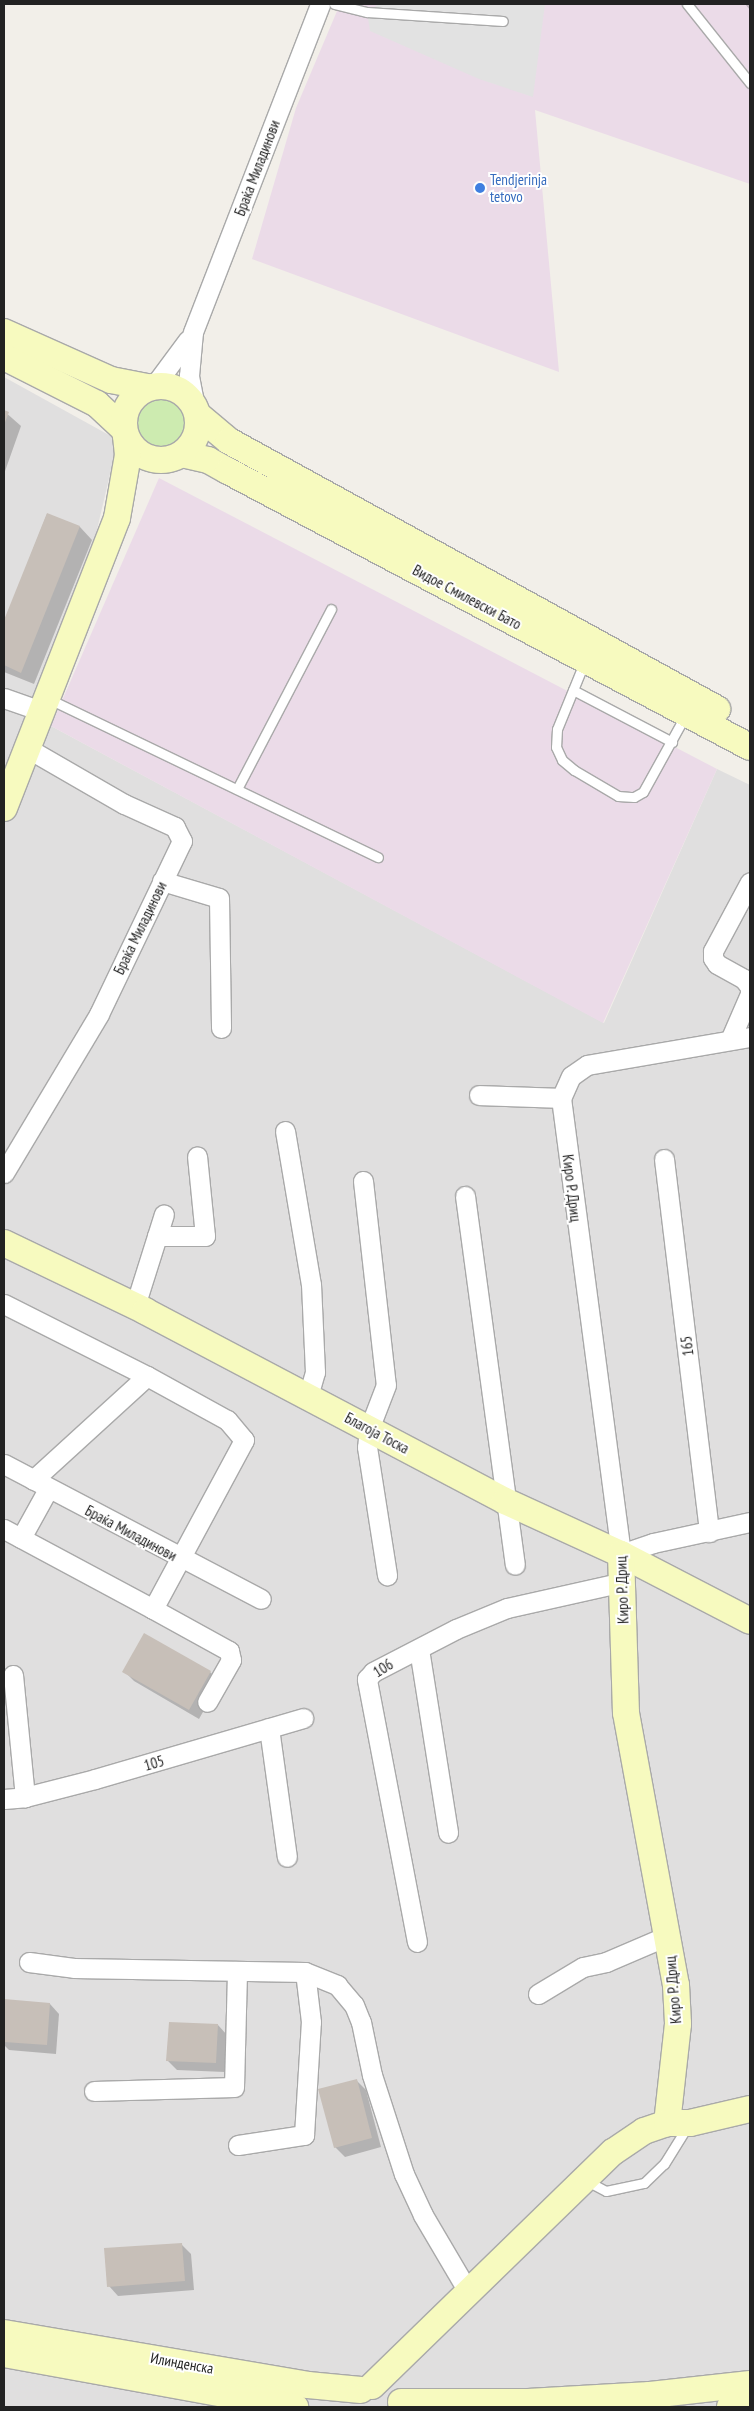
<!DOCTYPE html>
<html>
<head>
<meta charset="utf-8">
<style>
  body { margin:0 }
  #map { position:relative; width:754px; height:2411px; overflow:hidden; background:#f2efe9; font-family:"PT Sans Narrow",sans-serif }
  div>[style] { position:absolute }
  .residential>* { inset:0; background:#e0dfdf }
  .industrial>* { inset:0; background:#ebdbe8 }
  .grass>* { inset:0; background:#cdebb0 }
  .round { border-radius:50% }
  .parking>* { inset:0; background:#e2e2e2 }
  .shadow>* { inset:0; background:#0003 }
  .building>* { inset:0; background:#c7bfb8 }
  .roads { filter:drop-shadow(1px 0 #a9a9a9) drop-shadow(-1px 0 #a9a9a9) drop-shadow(0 1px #a9a9a9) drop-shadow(0 -1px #a9a9a9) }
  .lane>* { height:9px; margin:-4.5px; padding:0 4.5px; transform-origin:4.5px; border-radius:4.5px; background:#fff }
  .street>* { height:19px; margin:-9.5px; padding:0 9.5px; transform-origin:9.5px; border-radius:9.5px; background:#fff }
  .secondary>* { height:26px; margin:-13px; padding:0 13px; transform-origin:13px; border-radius:13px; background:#f7fabf }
  .secondary>.ring { margin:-13px; padding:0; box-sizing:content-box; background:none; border:26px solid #f7fabf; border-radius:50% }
  .dots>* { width:14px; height:14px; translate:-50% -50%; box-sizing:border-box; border:2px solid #fff; border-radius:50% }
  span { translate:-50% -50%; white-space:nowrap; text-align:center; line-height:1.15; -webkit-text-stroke:4px #fff; paint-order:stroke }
  .street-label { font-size:15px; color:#222 }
  .shop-label { font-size:15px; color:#366cbe }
  .left { translate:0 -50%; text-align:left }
  .frame { position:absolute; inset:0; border:5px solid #222; pointer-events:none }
</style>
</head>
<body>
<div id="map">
  <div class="residential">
    <div style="clip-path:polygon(4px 377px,118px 440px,51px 726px,604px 1023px,717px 769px,750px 785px,750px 2407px,4px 2407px)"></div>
  </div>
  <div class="industrial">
    <div style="clip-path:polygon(340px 4px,750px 4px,750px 184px,535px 110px,559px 372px,252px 259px,296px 108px)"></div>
    <div style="clip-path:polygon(159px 478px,717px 769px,603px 1023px,51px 726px)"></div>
  </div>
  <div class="grass">
    <div class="round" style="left:132px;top:395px;width:54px;height:54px"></div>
  </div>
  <div class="parking">
    <div style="clip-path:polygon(379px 4px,545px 4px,533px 97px,479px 79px,370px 31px,367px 12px)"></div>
  </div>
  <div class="shadow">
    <div style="clip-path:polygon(745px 4px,750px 4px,750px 10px)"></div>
    <div style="clip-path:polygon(4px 411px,21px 426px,4px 474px)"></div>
    <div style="clip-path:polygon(47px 514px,80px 527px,92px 540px,34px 684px,4px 672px,4px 623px)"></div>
    <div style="clip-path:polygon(124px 1671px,210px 1672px,220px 1682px,199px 1719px,134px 1681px)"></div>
    <div style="clip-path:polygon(4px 2000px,50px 2004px,59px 2014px,56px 2054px,9px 2050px,4px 2045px)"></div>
    <div style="clip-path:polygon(218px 2025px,227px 2035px,225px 2072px,177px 2070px,167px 2060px)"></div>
    <div style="clip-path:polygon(356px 2080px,366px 2090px,381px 2147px,345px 2157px,335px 2147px)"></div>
    <div style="clip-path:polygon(181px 2244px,191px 2254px,194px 2290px,118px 2296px,109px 2286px)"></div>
  </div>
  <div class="building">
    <div style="clip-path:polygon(4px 410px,9px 412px,4px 425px)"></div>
    <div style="clip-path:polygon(47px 513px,80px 526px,21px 673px,4px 665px,4px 620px)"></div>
    <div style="clip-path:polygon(144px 1633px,211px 1671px,189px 1710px,122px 1672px)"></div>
    <div style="clip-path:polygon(4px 1999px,50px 2003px,47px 2045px,4px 2042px)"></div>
    <div style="clip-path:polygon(169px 2022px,218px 2024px,216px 2063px,166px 2061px)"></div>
    <div style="clip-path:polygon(357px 2079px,372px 2138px,334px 2148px,318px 2089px)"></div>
    <div style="clip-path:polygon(182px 2243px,185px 2281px,107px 2287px,104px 2248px)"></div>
  </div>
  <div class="roads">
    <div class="lane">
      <div style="left:334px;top:4px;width:34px;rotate:14deg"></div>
      <div style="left:367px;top:12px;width:136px;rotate:3.8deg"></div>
      <div style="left:687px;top:4px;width:101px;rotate:51.4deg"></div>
      <div style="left:584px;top:663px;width:71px;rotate:112.2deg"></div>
      <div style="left:557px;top:729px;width:18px;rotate:93deg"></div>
      <div style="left:556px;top:747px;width:14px;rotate:65deg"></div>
      <div style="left:562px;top:760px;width:16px;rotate:40deg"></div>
      <div style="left:574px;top:770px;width:51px;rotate:30.6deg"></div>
      <div style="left:618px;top:796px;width:16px;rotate:4deg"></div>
      <div style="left:634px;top:797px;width:10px;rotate:-29deg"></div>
      <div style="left:643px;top:792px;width:87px;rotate:-61.1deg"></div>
      <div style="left:573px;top:690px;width:112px;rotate:27.7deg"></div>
      <div style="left:49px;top:699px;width:365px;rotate:25.7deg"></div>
      <div style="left:237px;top:789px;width:203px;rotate:-62.4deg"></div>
      <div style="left:587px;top:2181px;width:21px;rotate:28deg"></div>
      <div style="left:606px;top:2191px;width:39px;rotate:-12deg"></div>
      <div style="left:644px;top:2183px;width:28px;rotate:-44deg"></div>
      <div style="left:664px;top:2164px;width:44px;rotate:-58.1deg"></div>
    </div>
    <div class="street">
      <div style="left:154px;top:386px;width:57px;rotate:-53.5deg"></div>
      <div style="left:195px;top:407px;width:32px;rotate:-101deg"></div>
      <div style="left:189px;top:376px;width:44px;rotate:-84.8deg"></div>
      <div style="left:193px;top:332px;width:352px;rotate:-68.8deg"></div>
      <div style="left:4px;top:698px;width:42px;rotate:19.3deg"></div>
      <div style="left:162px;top:881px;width:59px;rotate:16.6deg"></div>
      <div style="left:219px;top:898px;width:130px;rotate:89.1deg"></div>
      <div style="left:750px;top:1037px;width:165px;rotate:170.3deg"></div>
      <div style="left:587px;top:1065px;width:19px;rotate:145deg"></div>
      <div style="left:571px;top:1076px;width:24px;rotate:114deg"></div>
      <div style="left:561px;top:1098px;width:460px;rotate:82.5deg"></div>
      <div style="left:621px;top:1554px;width:34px;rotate:-19deg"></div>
      <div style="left:653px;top:1543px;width:99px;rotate:-12.2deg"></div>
      <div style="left:730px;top:1040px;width:50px;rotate:-66.5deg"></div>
      <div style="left:750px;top:994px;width:7px;rotate:-90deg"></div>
      <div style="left:750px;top:987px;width:10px;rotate:-127deg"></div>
      <div style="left:744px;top:979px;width:31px;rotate:-151deg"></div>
      <div style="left:717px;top:964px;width:7px;rotate:-124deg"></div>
      <div style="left:713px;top:958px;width:7px;rotate:-90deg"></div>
      <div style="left:713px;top:951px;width:78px;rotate:-61.8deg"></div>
      <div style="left:479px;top:1095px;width:82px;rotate:2.1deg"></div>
      <div style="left:285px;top:1131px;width:155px;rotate:80.4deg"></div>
      <div style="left:311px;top:1284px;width:88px;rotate:87.4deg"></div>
      <div style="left:315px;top:1372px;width:26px;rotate:106deg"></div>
      <div style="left:664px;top:1159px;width:376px;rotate:83.1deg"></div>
      <div style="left:4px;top:1173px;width:185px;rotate:-59.1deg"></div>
      <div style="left:99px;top:1014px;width:192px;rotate:-64.4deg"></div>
      <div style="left:182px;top:841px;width:16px;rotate:-117deg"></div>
      <div style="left:175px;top:827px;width:56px;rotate:-155.7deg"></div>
      <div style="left:124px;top:804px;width:112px;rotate:-150deg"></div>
      <div style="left:363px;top:1181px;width:205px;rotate:83.6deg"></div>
      <div style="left:386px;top:1385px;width:47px;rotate:111.1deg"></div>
      <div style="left:369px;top:1429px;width:18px;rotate:96deg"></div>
      <div style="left:367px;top:1447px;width:130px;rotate:81.1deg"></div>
      <div style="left:465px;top:1196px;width:372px;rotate:82.3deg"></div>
      <div style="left:157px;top:1236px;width:48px"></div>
      <div style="left:205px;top:1236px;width:80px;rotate:-95.7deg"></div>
      <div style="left:4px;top:1304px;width:160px;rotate:26.7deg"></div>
      <div style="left:147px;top:1376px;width:154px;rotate:137.6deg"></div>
      <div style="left:135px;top:1306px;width:96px;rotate:-72.5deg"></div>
      <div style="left:4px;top:1464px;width:290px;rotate:27.7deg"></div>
      <div style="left:4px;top:1529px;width:169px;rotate:28.2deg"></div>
      <div style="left:153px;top:1609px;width:192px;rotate:-61.7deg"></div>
      <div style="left:244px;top:1440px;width:26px;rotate:-130deg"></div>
      <div style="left:227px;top:1420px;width:91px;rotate:-151.2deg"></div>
      <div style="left:21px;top:1538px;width:56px;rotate:-61.1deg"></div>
      <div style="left:153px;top:1609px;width:87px;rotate:28.9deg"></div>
      <div style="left:229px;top:1651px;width:9px;rotate:77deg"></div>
      <div style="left:231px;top:1660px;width:48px;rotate:119.7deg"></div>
      <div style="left:419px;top:1649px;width:186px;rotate:81deg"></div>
      <div style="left:13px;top:1675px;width:123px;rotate:84.4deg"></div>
      <div style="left:269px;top:1728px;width:130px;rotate:82.1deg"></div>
      <div style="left:4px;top:1799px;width:21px;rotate:-5deg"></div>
      <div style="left:25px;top:1797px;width:72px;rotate:-14.4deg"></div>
      <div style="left:95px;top:1779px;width:217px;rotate:-16.3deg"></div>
      <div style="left:417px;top:1942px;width:268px;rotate:-100.8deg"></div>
      <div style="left:367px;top:1679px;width:9px;rotate:-49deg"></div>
      <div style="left:373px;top:1672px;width:93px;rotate:-27.4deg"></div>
      <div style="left:456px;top:1629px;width:55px;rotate:-22.4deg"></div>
      <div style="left:507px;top:1608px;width:119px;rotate:-12.6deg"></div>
      <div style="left:29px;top:1962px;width:45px;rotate:7.6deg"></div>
      <div style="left:74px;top:1968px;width:231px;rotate:1deg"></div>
      <div style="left:305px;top:1972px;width:35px;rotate:22deg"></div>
      <div style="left:337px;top:1985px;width:26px;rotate:50deg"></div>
      <div style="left:354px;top:2005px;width:18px;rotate:68deg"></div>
      <div style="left:361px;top:2022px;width:54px;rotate:78.3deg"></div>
      <div style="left:372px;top:2075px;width:104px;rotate:72.1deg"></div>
      <div style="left:404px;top:2174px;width:45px;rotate:65.1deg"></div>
      <div style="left:423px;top:2215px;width:91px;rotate:59.5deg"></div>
      <div style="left:538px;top:1994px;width:52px;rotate:-31deg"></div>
      <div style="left:583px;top:1967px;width:24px;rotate:-12deg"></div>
      <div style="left:606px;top:1962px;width:66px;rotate:-23.1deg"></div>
      <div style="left:94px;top:2091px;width:140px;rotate:-1.6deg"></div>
      <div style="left:234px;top:2087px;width:116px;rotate:-88.5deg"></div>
      <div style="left:238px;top:2145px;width:67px;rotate:-8.6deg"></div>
      <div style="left:304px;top:2135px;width:113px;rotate:-86.5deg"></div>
      <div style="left:311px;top:2022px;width:50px;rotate:-96.8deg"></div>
    </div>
    <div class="secondary">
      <div style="left:4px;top:332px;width:117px;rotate:24.2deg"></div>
      <div style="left:111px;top:380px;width:38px;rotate:11deg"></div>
      <div style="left:4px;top:357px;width:104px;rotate:26.8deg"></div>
      <div style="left:97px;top:404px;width:37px;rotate:43deg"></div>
      <div class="ring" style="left:124px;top:386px;width:48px;height:48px"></div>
      <div style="left:198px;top:415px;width:40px;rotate:40deg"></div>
      <div style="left:229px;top:441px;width:557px;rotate:28.77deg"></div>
      <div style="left:182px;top:454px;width:27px;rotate:13deg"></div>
      <div style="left:208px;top:460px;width:23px;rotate:29deg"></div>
      <div style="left:228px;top:471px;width:590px;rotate:27.87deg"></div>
      <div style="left:4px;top:808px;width:311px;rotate:-68.7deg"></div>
      <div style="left:117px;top:518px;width:64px;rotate:-80.1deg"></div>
      <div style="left:128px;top:455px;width:18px;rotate:-96deg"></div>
      <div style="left:4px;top:1243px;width:157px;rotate:25.7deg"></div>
      <div style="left:145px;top:1311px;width:407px;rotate:27.8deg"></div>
      <div style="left:505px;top:1501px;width:128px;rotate:24.6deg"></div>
      <div style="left:621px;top:1554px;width:145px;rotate:27.4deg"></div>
      <div style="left:621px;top:1554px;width:159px;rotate:88.2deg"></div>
      <div style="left:626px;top:1713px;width:277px;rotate:79.6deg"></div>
      <div style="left:676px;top:1985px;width:39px;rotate:87deg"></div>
      <div style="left:678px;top:2024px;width:100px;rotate:96.3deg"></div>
      <div style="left:4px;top:2333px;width:308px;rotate:9.7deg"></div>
      <div style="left:308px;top:2385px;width:53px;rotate:5.4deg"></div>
      <div style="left:4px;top:2354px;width:296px;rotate:10.3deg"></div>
      <div style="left:372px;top:2386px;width:336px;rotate:-44.2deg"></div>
      <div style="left:613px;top:2152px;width:37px;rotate:-34deg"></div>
      <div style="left:644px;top:2131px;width:24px;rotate:-19deg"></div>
      <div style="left:667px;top:2123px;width:23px"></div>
      <div style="left:690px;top:2123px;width:62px;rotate:-13.1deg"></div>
      <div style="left:401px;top:2402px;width:127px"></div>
      <div style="left:528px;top:2402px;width:122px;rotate:-3.3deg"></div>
      <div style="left:650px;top:2395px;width:101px;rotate:-6.3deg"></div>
      <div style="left:730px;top:2407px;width:20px;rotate:-6deg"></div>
    </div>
  </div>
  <div class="dots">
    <div style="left:480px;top:188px;background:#3f7fe0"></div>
  </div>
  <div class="street-label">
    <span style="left:257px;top:168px;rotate:-69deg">Браќа Миладинови</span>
    <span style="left:467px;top:597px;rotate:28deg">Видое Смилевски Бато</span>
    <span style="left:140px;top:928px;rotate:-64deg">Браќа Миладинови</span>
    <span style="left:572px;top:1188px;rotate:83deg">Киро Р. Дриц</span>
    <span style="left:687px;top:1346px;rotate:-97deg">165</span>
    <span style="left:377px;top:1433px;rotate:28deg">Благоја Тоска</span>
    <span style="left:131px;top:1533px;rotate:28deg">Браќа Миладинови</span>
    <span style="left:622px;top:1590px;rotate:-92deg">Киро Р. Дриц</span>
    <span style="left:383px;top:1668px;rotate:-32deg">106</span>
    <span style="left:154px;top:1763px;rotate:-16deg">105</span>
    <span style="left:673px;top:1990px;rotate:-95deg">Киро Р. Дриц</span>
    <span style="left:182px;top:2363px;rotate:10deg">Илинденска</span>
  </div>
  <div class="shop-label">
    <span class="left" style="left:490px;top:188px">Tendjerinja<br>tetovo</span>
  </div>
  <div class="frame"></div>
</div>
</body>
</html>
